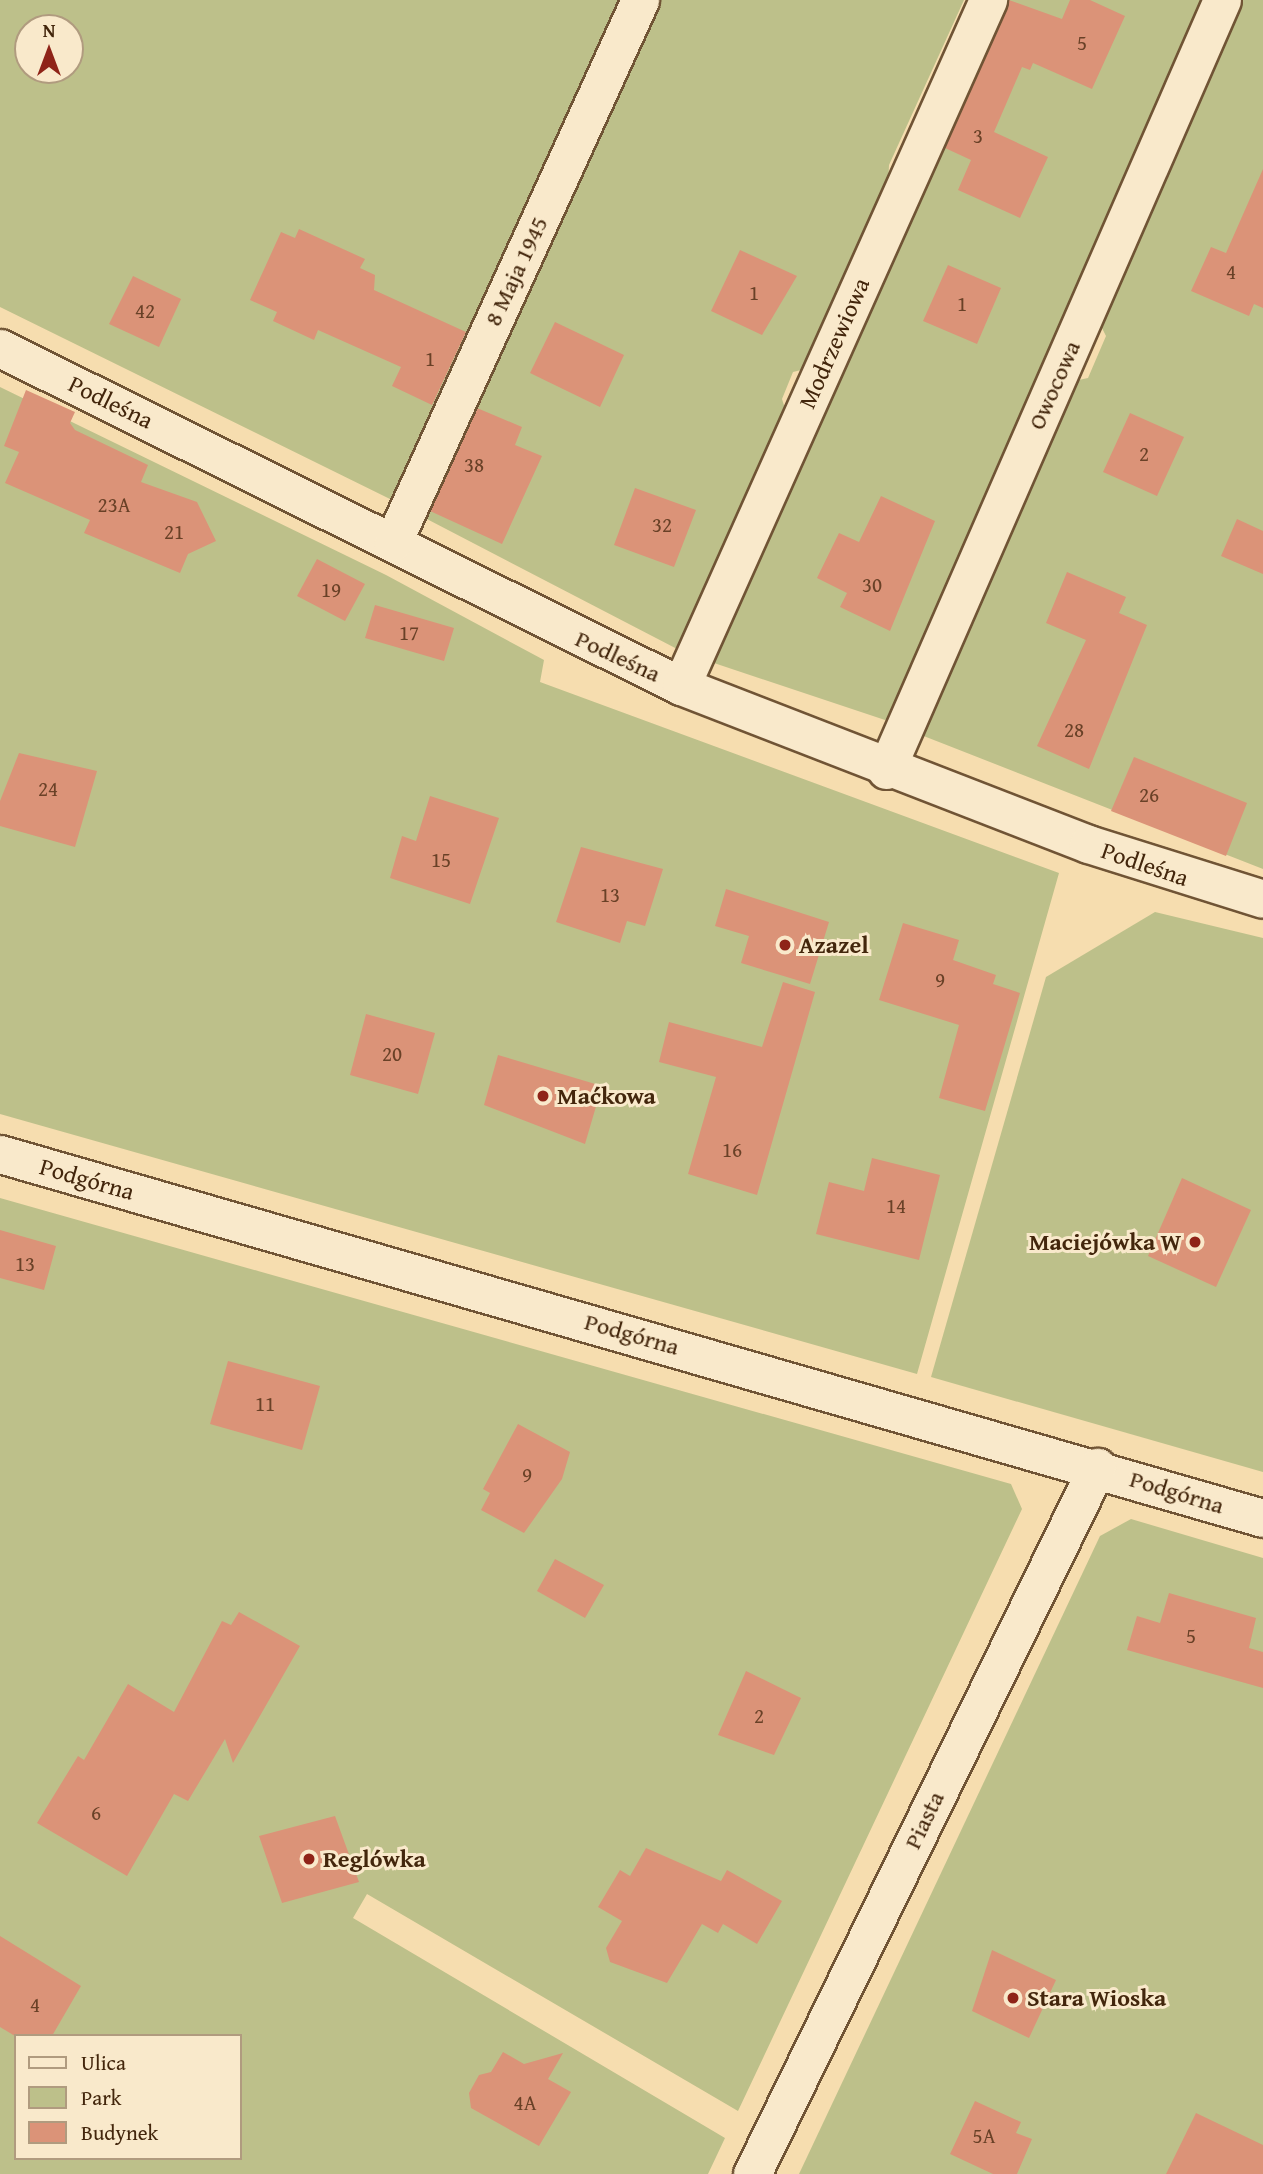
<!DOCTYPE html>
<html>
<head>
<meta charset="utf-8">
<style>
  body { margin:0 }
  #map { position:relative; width:1263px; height:2174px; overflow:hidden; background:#f6ddaf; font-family:"Gentium Book Plus",serif }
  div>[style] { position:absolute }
  .green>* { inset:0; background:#bdc08a }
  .building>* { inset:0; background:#db9378 }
  .roads { filter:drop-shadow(2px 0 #705435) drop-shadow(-2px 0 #705435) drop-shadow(0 2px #705435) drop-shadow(0 -2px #705435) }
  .street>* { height:37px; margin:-18.5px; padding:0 18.5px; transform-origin:18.5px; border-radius:18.5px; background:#f9e9cb }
  .dots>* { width:19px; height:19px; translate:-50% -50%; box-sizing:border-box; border:4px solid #f9e9cb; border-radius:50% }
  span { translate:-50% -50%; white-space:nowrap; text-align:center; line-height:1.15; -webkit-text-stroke:6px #f9e9cb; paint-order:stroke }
  .number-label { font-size:21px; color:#694127 }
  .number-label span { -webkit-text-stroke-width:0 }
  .street-label { font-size:24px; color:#43260c }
  .poi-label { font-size:24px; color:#43260c; font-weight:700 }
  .left { translate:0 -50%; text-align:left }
  .right { translate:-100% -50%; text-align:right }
  .legend { position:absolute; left:14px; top:2034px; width:228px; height:126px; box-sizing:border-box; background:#f9e9cb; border:2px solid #b09b7f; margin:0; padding:9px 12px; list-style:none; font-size:21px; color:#43260c }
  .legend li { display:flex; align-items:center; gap:14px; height:35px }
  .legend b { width:35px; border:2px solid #b09b7f }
  .north { position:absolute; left:14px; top:14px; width:70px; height:70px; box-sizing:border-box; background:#f9e9cb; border:2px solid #b09b7f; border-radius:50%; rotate:0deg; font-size:19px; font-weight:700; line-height:28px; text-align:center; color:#43260c }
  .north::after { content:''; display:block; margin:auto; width:24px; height:32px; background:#8f2418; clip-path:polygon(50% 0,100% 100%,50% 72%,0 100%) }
</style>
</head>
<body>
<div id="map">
  <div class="green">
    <div style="clip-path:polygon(evenodd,0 0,625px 0,405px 488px,392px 500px,0 307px,0 0,28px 28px,70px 28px,70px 70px,28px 70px,28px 28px)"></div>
    <div style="clip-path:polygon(655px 0,964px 0,889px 165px,888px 186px,809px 368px,793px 372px,782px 399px,787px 415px,681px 651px,423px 517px)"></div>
    <div style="clip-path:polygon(1002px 0,1204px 0,893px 715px,885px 720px,711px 662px)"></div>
    <div style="clip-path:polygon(1240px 0,1263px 0,1263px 869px,916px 733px,1074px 381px,1088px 378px,1106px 336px,1100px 324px)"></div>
    <div style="clip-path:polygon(0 387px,386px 575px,544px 660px,540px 682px,1059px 873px,917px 1374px,0 1114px)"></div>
    <div style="clip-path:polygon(1155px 912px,1263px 938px,1263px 1472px,931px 1377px,1046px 977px)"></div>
    <div style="clip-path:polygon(evenodd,0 1198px,1011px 1484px,1022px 1509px,738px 2111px,367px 1894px,353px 1918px,725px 2138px,708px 2174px,0 2174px,0 1198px,16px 2036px,240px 2036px,240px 2158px,16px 2158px,16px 2036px)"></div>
    <div style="clip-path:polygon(1131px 1519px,1263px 1558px,1263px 2174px,799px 2174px,1100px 1536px)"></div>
  </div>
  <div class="building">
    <div style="clip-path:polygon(1009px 0,1062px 19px,1070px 0,1090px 0,1125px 16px,1092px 89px,1033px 63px,1030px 70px,1022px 67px,994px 132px,1048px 157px,1020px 218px,958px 190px,971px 160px,945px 148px)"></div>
    <div style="clip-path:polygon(1263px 169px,1263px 308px,1254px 304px,1249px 316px,1191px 291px,1211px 247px,1226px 253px)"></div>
    <div style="clip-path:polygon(299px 229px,365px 259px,360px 268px,375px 275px,374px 290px,466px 332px,432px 405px,392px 386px,401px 367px,318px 330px,314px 340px,273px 321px,277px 312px,250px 300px,281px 232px,295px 238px)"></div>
    <div style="clip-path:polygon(740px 250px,797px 276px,762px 335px,711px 311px)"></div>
    <div style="clip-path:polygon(948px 265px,1001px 288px,977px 344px,923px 321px)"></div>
    <div style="clip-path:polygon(133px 276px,181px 299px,159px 347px,109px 324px)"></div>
    <div style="clip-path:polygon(555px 322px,624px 355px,600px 407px,530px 373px)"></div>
    <div style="clip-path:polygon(26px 390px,75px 412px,70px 423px,75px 430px,148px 465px,141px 482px,197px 502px,216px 541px,188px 554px,180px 573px,84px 533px,90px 520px,5px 483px,19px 452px,4px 446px)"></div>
    <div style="clip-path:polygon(477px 408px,522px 427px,515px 445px,542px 456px,502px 544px,430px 511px)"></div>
    <div style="clip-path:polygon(1130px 413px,1184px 437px,1157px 496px,1103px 472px)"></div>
    <div style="clip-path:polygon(635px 488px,696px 510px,674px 567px,614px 545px)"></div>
    <div style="clip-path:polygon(881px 496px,935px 521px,890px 631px,840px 607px,847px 593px,817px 578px,839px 533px,859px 542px)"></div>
    <div style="clip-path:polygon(1237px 519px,1263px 531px,1263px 574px,1221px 556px)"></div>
    <div style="clip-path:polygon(317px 559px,365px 584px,345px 621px,297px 596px)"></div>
    <div style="clip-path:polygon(1067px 572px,1126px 597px,1119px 613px,1147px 625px,1089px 769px,1037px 746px,1086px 640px,1046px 623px)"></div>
    <div style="clip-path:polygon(375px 605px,454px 628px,444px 661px,365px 638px)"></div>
    <div style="clip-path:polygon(19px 753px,97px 771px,75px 847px,0 826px,0 801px)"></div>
    <div style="clip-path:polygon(1134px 757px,1247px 803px,1226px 856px,1111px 811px)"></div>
    <div style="clip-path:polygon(430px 796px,499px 818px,470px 904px,390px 878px,402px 836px,416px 841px)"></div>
    <div style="clip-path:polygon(581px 847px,663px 869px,645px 926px,627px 921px,620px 943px,556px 922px)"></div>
    <div style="clip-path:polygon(726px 889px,829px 922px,810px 984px,741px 963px,749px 936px,715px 926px)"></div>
    <div style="clip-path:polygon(903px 923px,959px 940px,953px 960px,996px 975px,993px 984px,1020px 993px,985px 1111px,939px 1098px,959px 1025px,879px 1000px)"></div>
    <div style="clip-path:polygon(783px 982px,815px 992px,757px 1195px,688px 1174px,716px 1077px,659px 1062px,669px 1022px,762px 1047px)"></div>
    <div style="clip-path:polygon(366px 1014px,435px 1033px,418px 1094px,350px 1075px)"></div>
    <div style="clip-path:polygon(498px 1055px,602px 1086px,585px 1144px,484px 1105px)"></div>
    <div style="clip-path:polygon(872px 1158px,940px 1175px,919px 1260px,816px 1234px,829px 1182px,864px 1191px)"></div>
    <div style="clip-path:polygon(1182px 1178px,1251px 1210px,1216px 1287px,1148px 1256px)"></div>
    <div style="clip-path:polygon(0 1230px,56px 1246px,44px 1290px,0 1278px)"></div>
    <div style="clip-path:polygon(228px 1361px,320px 1386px,302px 1450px,210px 1424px)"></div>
    <div style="clip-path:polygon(518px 1424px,570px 1452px,562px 1479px,524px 1533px,481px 1510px,490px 1493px,483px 1489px)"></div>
    <div style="clip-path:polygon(555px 1559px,604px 1585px,585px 1618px,537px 1591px)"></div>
    <div style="clip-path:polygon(1169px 1593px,1256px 1618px,1249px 1648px,1263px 1652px,1263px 1688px,1127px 1650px,1137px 1616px,1160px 1623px)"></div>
    <div style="clip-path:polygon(239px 1612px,300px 1646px,233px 1763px,225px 1739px,188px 1801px,174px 1794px,127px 1876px,37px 1823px,78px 1756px,84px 1760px,128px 1684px,174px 1712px,222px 1621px,231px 1625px)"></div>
    <div style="clip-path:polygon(746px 1671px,801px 1698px,774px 1755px,718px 1735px)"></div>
    <div style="clip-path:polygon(335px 1816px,359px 1882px,282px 1903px,259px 1836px)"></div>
    <div style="clip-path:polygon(646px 1848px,721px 1881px,727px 1870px,782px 1901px,757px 1944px,723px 1924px,718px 1933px,702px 1924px,667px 1983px,610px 1962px,606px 1948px,622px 1921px,598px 1907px,620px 1870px,630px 1876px)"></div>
    <div style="clip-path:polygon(0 1936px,81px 1986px,52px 2036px,15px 2036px,0 2027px)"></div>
    <div style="clip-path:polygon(992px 1950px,1056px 1980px,1029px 2038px,972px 2011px)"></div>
    <div style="clip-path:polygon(503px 2052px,524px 2064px,563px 2053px,548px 2079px,571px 2092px,539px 2146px,471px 2108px,469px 2093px,479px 2075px,491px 2072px)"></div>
    <div style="clip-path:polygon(975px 2101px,1021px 2122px,1016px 2133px,1032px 2139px,1017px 2174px,993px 2174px,950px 2154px)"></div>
    <div style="clip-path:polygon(1196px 2113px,1263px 2145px,1263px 2174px,1166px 2174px)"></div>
  </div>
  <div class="roads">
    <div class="street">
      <div style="left:0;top:348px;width:760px;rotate:26.4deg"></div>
      <div style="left:681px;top:686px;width:437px;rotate:21.2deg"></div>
      <div style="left:1088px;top:844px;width:183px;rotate:17.4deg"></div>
      <div style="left:393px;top:542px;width:596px;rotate:-65.5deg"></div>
      <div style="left:681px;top:686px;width:752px;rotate:-65.89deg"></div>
      <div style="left:886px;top:770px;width:840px;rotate:-66.43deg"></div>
      <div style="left:0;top:1154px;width:1314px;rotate:16.08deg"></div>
      <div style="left:752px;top:2174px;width:787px;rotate:-63.99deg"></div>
    </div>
  </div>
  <div class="dots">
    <div style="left:785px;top:945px;background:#8f2418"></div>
    <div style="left:543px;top:1096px;background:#8f2418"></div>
    <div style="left:1195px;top:1242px;background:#8f2418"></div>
    <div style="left:309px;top:1859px;background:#8f2418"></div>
    <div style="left:1013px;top:1998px;background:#8f2418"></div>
  </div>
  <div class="number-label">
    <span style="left:1082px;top:43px">5</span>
    <span style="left:978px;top:136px">3</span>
    <span style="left:1231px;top:272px">4</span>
    <span style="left:754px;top:293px">1</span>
    <span style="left:962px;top:304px">1</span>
    <span style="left:145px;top:311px">42</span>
    <span style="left:430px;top:359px">1</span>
    <span style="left:1144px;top:454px">2</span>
    <span style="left:474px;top:465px">38</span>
    <span style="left:114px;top:505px">23A</span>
    <span style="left:662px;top:525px">32</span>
    <span style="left:174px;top:532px">21</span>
    <span style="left:872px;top:585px">30</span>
    <span style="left:331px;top:590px">19</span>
    <span style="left:409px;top:633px">17</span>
    <span style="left:1074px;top:730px">28</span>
    <span style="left:48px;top:789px">24</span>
    <span style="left:1149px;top:795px">26</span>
    <span style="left:441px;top:860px">15</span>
    <span style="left:610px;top:895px">13</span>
    <span style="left:940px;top:980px">9</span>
    <span style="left:392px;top:1054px">20</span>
    <span style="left:732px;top:1150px">16</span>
    <span style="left:896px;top:1206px">14</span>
    <span style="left:25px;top:1264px">13</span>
    <span style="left:265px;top:1404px">11</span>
    <span style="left:527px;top:1475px">9</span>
    <span style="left:1191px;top:1636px">5</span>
    <span style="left:759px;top:1716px">2</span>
    <span style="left:96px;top:1813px">6</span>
    <span style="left:35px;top:2005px">4</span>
    <span style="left:525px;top:2103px">4A</span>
    <span style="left:984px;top:2136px">5A</span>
  </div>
  <div class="street-label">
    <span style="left:516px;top:271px;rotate:-65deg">8 Maja 1945</span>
    <span style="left:834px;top:343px;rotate:-66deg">Modrzewiowa</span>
    <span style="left:1054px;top:385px;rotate:-66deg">Owocowa</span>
    <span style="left:111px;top:402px;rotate:26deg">Podleśna</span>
    <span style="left:618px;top:656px;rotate:25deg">Podleśna</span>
    <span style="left:1145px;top:864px;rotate:19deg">Podleśna</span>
    <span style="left:87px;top:1179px;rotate:16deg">Podgórna</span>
    <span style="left:632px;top:1334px;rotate:16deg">Podgórna</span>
    <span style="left:1177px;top:1492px;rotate:17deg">Podgórna</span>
    <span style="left:924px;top:1820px;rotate:-64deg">Piasta</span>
  </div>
  <div class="poi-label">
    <span class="left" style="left:799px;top:945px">Azazel</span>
    <span class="left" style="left:557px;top:1096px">Maćkowa</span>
    <span class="right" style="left:1181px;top:1242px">Maciejówka W</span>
    <span class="left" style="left:323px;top:1859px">Reglówka</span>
    <span class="left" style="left:1027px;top:1998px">Stara Wioska</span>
  </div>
  <ul class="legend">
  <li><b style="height:9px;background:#f9e9cb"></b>Ulica</li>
  <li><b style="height:19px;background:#bdc08a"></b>Park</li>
  <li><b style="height:19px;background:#db9378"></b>Budynek</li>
  </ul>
  <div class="north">N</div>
</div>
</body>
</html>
